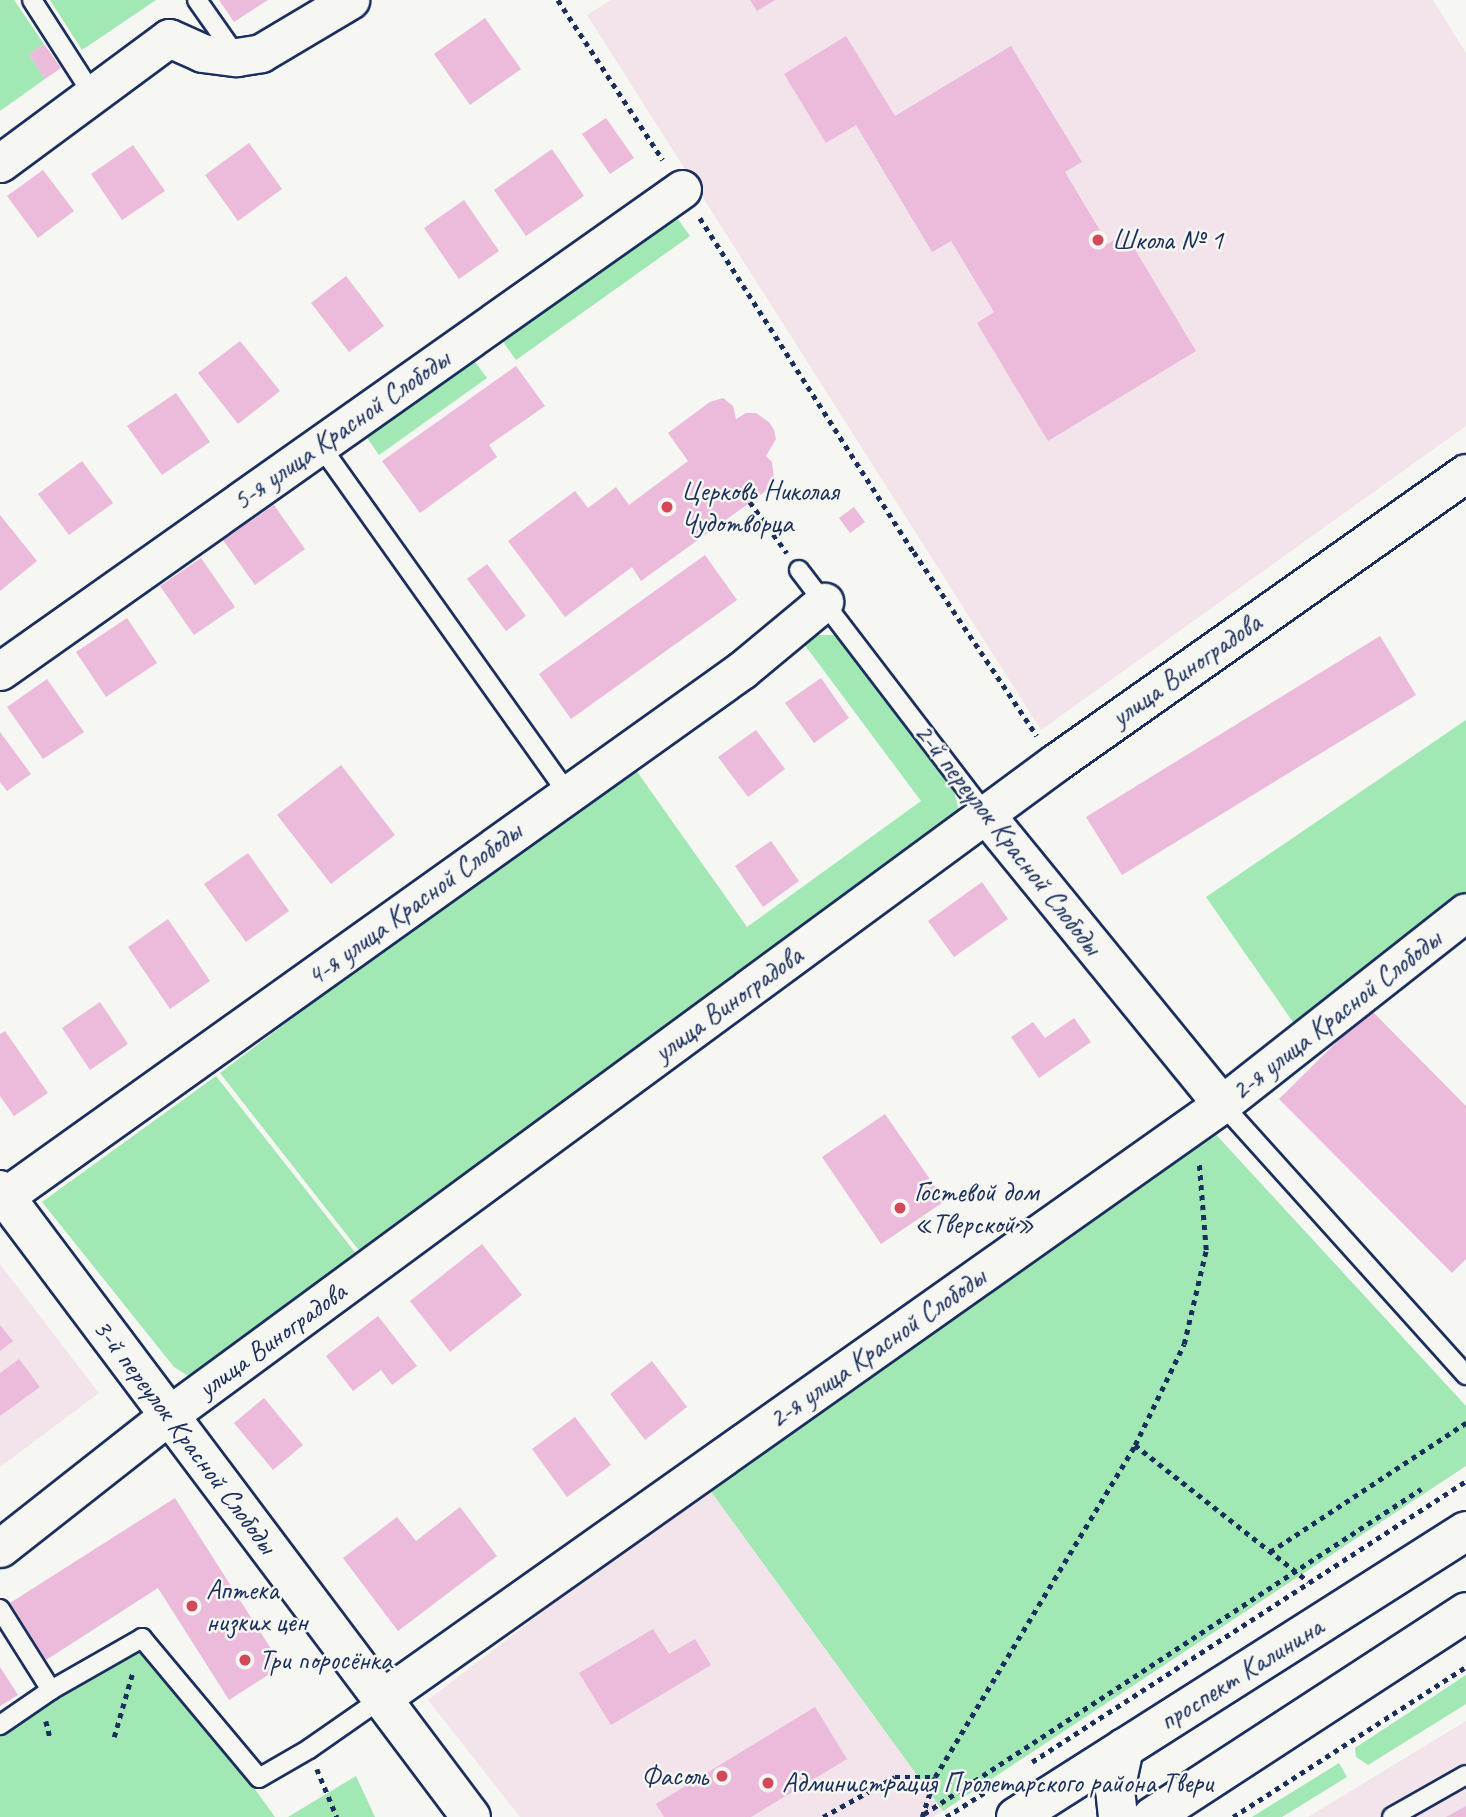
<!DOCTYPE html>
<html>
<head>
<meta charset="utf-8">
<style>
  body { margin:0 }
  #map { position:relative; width:1466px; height:1817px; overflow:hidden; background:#f6f6f2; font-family:Caveat,sans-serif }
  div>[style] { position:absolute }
  .built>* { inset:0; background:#f3e4eb }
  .green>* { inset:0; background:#a1e8b4 }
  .building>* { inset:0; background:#ecbada }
  .path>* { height:4.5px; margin-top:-2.25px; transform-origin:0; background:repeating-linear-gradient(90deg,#1b2f5e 0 5px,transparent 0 10px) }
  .roads { filter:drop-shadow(2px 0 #1b2f5e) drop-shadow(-2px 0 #1b2f5e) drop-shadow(0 2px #1b2f5e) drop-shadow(0 -2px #1b2f5e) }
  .service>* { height:18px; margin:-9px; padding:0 9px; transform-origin:9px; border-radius:9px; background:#f6f6f2 }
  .minor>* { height:37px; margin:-18.5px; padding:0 18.5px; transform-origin:18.5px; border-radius:18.5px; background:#f6f6f2 }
  .tertiary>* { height:38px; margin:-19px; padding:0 19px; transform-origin:19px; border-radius:19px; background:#f6f6f2 }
  .primary>* { height:38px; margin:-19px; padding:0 19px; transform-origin:19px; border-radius:19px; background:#f6f6f2 }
  .dots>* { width:19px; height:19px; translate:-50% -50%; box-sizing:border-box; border:4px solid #f6f6f2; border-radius:50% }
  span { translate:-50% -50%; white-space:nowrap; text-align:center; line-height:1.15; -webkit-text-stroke:5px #f6f6f2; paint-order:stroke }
  .poi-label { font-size:28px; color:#1b2f5e }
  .left { translate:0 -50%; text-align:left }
  .right { translate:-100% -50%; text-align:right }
  .street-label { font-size:28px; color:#1b2f5e }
</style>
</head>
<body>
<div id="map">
  <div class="built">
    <div style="clip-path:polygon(611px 0,1433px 0,1466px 53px,1466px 426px,1041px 730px,587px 15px)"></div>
    <div style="clip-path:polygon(0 1264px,99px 1393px,0 1467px)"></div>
    <div style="clip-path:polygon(707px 1486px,943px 1811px,933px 1817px,520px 1817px,428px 1700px)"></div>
    <div style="clip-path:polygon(1466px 1721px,1466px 1817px,1308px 1817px)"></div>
  </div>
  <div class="green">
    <div style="clip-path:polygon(0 0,14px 0,44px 44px,29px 54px,45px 79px,0 111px)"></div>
    <div style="clip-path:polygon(50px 0,156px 0,82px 50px)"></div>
    <div style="clip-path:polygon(669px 207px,690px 236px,516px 360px,495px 330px)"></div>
    <div style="clip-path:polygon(467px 351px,487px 378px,379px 455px,360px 428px)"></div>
    <div style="clip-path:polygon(evenodd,797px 635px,840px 635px,951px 780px,959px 810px,954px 827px,361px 1253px,220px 1073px,797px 635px,801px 640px,921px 801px,747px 927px,633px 766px,801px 640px)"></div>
    <div style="clip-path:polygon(1466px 720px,1466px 898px,1295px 1025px,1206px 897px)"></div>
    <div style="clip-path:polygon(216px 1076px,358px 1256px,192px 1378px,174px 1367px,42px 1202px)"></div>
    <div style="clip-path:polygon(1209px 1127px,1466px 1406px,1466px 1466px,943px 1811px,707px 1486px)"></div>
    <div style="clip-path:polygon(144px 1636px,275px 1817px,0 1817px,0 1731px)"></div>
    <div style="clip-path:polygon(1466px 1675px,1466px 1704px,1368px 1765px,1356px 1757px,1355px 1748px)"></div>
    <div style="clip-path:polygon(1339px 1763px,1347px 1777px,1282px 1817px,1252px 1817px)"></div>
    <div style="clip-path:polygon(356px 1776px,375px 1817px,288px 1817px)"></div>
  </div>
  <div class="building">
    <div style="clip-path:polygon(219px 0,268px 0,234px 22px)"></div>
    <div style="clip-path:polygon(750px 0,775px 0,757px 11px)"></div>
    <div style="clip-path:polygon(485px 18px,521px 69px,470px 105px,434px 54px)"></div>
    <div style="clip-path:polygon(846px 36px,895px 116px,1011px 46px,1082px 162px,1065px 172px,1108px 244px,1125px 233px,1196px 351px,1048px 441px,977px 323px,994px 312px,951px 241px,932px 252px,856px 125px,826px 143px,784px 74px)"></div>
    <div style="clip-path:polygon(44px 44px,61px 68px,45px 79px,29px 54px)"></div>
    <div style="clip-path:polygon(606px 118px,634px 158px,610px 174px,582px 134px)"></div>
    <div style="clip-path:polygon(249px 143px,282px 189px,238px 221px,205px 175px)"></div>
    <div style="clip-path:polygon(133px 145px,165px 191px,122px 220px,91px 174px)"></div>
    <div style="clip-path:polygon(552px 149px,584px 196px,526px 236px,494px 190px)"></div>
    <div style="clip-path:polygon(43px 170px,74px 211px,38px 238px,7px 196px)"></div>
    <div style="clip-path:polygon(464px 200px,499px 251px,459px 279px,424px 228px)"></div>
    <div style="clip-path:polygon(346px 276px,384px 326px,349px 352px,311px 303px)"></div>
    <div style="clip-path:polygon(240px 341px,280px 391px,238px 424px,198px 373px)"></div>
    <div style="clip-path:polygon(516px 366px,545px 406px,489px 445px,497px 457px,420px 513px,382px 461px)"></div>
    <div style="clip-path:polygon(176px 393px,210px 442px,162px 475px,127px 426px)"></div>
    <div style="clip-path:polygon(723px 398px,733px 406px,736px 419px,746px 413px,756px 413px,769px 422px,774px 430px,776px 439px,766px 456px,772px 462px,774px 480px,766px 491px,641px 581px,632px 567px,565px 617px,508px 541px,575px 491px,588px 508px,616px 487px,629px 505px,688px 461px,668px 433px,710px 402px)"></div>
    <div style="clip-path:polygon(82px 461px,113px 503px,69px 535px,38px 494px)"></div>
    <div style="clip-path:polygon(274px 505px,305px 549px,255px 585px,223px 540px)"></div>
    <div style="clip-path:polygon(854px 507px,865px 522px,850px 533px,839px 518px)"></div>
    <div style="clip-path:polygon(0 515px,37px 561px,0 591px)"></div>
    <div style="clip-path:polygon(705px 555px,737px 600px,571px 719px,539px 674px)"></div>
    <div style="clip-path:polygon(201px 558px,235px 607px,194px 635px,160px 586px)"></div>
    <div style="clip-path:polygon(487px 564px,526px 616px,506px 631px,467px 579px)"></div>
    <div style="clip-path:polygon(127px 618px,157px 663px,106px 697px,76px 652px)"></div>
    <div style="clip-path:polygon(1380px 636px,1416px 695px,1122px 875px,1086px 817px)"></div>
    <div style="clip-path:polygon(821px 678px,849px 718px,814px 743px,785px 703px)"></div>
    <div style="clip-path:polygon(47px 679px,84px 732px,43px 759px,7px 707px)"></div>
    <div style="clip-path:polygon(756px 730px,785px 769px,748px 797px,718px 757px)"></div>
    <div style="clip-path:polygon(0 732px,31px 774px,7px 791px,0 782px)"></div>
    <div style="clip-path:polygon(341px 765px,395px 835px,331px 884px,277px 815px)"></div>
    <div style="clip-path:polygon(771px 841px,799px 881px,763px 907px,735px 866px)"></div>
    <div style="clip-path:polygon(248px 853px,289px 911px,246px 942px,204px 884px)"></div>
    <div style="clip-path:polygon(982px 882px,1008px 919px,954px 957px,928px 921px)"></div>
    <div style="clip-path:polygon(168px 919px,210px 981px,170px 1009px,128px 947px)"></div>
    <div style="clip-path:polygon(100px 1002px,128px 1044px,90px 1070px,62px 1028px)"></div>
    <div style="clip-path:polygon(1370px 1009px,1466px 1106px,1466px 1259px,1452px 1273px,1279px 1099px)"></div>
    <div style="clip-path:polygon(1074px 1018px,1091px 1042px,1039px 1078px,1011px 1037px,1033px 1022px,1045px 1038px)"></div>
    <div style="clip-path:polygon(5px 1031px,48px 1093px,14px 1116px,0 1096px,0 1034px)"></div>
    <div style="clip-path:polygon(885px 1114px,945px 1201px,881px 1244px,822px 1157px)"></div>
    <div style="clip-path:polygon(482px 1244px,522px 1295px,450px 1352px,410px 1301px)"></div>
    <div style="clip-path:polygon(378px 1316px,417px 1366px,392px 1385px,381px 1370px,353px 1391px,326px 1356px)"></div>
    <div style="clip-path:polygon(0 1325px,13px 1341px,0 1351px)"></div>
    <div style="clip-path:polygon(19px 1359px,40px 1387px,0 1416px,0 1373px)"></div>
    <div style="clip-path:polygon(652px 1361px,687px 1407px,645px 1440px,610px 1394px)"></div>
    <div style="clip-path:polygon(264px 1398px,303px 1445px,273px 1470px,234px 1423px)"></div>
    <div style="clip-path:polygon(575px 1417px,611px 1465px,567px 1497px,532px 1449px)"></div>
    <div style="clip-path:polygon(175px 1498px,282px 1666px,229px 1700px,158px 1588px,46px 1660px,10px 1603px)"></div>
    <div style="clip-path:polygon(460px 1507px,497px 1556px,398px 1631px,343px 1558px,397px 1517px,416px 1541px)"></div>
    <div style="clip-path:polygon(653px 1629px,669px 1654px,695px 1639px,711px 1665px,611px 1725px,579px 1673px)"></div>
    <div style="clip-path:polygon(0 1667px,18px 1695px,0 1706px)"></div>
    <div style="clip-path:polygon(815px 1707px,847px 1759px,751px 1817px,664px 1817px,656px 1804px)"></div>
    <div style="clip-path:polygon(1466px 1806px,1466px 1817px,1446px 1817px)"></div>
  </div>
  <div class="path">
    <div style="left:558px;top:0;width:191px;rotate:56.7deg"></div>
    <div style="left:700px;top:218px;width:397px;rotate:57.4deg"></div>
    <div style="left:914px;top:552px;width:221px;rotate:56.2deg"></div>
    <div style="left:750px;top:502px;width:63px;rotate:54deg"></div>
    <div style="left:1135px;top:1445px;width:112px;rotate:-64.1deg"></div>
    <div style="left:1184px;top:1344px;width:97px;rotate:-76.8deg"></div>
    <div style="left:1206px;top:1250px;width:87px;rotate:-94.6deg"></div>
    <div style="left:1270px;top:1552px;width:235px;rotate:-33.4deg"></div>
    <div style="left:46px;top:1721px;width:16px;rotate:76deg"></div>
    <div style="left:114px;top:1737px;width:69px;rotate:-73.9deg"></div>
    <div style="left:1032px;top:1762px;width:517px;rotate:-32.92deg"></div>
    <div style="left:317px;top:1769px;width:52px;rotate:67.4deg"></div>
    <div style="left:924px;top:1814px;width:594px;rotate:-33.18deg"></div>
    <div style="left:823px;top:1817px;width:82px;rotate:-29.1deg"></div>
    <div style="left:895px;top:1777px;width:40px"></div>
    <div style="left:922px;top:1817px;width:42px;rotate:-72deg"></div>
    <div style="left:935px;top:1777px;width:388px;rotate:-58.9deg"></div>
    <div style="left:1135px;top:1445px;width:221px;rotate:38.2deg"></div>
    <div style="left:946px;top:1817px;width:62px;rotate:-32.4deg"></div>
    <div style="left:1233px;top:1817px;width:277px;rotate:-32.8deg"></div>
  </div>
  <div class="roads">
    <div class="service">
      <div style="left:32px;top:0;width:113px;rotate:57.3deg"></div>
      <div style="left:197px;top:0;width:66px;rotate:54.9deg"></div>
      <div style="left:320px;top:445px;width:428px;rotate:54.6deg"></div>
      <div style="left:799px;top:570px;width:308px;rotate:52.6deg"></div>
      <div style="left:1222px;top:1104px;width:365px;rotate:48deg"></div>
      <div style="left:0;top:1609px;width:96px;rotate:57.8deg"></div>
      <div style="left:51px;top:1690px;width:62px;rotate:145.5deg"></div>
      <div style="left:51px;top:1690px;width:105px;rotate:-29.7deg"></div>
      <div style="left:142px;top:1638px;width:182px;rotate:50.1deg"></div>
      <div style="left:259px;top:1778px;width:58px;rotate:-30.1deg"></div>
      <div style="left:309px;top:1749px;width:89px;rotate:-34.9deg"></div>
      <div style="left:1392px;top:1817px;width:85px;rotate:-29.6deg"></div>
    </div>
    <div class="minor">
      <div style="left:0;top:163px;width:210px;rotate:-36.5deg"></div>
      <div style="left:169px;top:38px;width:36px;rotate:24deg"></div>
      <div style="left:202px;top:53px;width:35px;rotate:7deg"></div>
      <div style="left:237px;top:57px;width:24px;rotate:-9deg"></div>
      <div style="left:261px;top:53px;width:104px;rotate:-30.8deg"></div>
      <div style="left:0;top:671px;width:835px;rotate:-35.25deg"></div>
      <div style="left:986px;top:815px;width:373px;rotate:50.8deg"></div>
      <div style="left:0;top:1200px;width:912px;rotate:-35.54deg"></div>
      <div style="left:742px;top:670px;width:107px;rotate:-39.7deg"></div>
      <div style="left:0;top:1548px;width:215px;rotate:-38.2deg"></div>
      <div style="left:169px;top:1415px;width:1100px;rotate:-36.35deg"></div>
      <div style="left:1055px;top:763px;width:503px;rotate:-35.21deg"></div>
      <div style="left:382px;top:1698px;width:1029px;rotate:-35.27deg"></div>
      <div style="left:1222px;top:1104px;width:310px;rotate:-38.2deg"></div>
    </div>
    <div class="tertiary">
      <div style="left:0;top:1190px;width:784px;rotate:53.09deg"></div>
    </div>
    <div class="primary">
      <div style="left:1016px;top:1817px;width:533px;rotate:-32.44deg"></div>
      <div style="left:1118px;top:1817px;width:27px;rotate:-96deg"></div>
      <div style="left:1115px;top:1790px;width:43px;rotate:-77.9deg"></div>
      <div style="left:1152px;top:1817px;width:375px;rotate:-33.1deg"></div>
    </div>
  </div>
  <div class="dots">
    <div style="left:1098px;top:240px;background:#d1495b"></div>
    <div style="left:667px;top:507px;background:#d1495b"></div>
    <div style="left:900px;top:1208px;background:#d1495b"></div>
    <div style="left:192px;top:1606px;background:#d1495b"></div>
    <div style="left:245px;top:1660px;background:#d1495b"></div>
    <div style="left:722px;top:1776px;background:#d1495b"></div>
    <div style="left:768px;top:1783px;background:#d1495b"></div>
  </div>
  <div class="poi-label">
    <span class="left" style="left:1112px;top:240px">Школа № 1</span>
    <span class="left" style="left:681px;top:507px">Церковь Николая<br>Чудотворца</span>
    <span class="left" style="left:914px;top:1208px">Гостевой дом<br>«Тверской»</span>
    <span class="left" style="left:206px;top:1606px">Аптека<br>низких цен</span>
    <span class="left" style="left:259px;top:1660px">Три поросёнка</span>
    <span class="right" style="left:708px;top:1776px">Фасоль</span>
    <span class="left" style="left:782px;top:1783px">Администрация Пролетарского района Твери</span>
  </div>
  <div class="street-label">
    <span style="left:341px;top:430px;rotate:-35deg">5-я улица Красной Слободы</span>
    <span style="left:1186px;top:670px;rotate:-35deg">улица Виноградова</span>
    <span style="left:1008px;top:839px;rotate:52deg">2-й переулок Красной Слободы</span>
    <span style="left:414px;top:904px;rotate:-36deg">4-я улица Красной Слободы</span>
    <span style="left:728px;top:1004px;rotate:-36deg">улица Виноградова</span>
    <span style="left:1336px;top:1015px;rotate:-38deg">2-я улица Красной Слободы</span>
    <span style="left:272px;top:1340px;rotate:-36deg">улица Виноградова</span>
    <span style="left:877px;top:1348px;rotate:-35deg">2-я улица Красной Слободы</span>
    <span style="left:185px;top:1436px;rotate:53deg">3-й переулок Красной Слободы</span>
    <span style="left:1241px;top:1674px;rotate:-32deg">проспект Калинина</span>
  </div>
</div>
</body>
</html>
